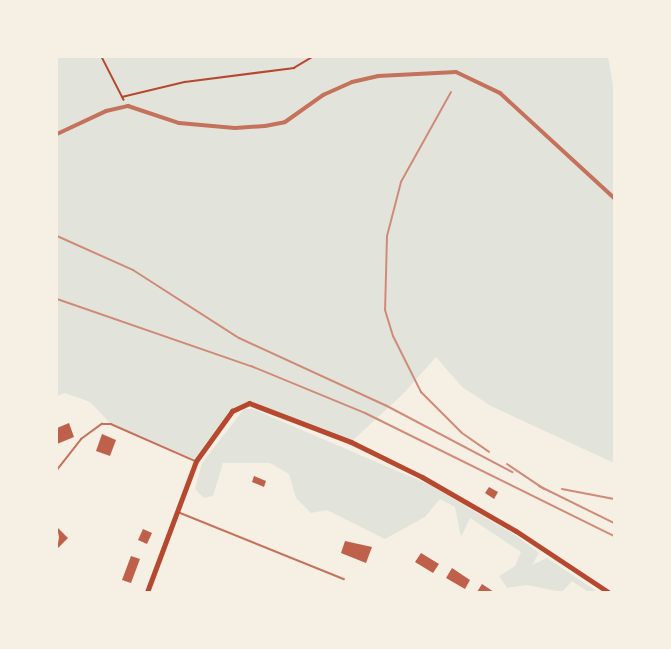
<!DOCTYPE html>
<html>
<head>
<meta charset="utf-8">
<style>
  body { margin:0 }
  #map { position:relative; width:671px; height:649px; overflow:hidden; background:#f6efe4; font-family:"Nunito Sans",sans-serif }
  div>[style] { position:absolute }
  .green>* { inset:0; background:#e2e4dc }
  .building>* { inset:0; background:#bf614a }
  .path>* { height:1.5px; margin:-0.75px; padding:0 0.75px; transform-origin:0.75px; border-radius:0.75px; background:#b5482f }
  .service>* { height:1.5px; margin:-0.75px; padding:0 0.75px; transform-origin:0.75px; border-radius:0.75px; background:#c5725c }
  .minor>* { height:4px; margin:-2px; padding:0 2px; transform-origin:2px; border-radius:2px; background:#c5725c }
  .secondary>* { height:5px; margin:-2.5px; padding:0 2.5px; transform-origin:2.5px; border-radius:2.5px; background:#b5482f }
  .rail>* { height:2px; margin:-1px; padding:0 1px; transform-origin:1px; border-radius:1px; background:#cf8b77 }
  span { translate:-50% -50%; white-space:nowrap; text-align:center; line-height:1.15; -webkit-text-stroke:6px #f6efe4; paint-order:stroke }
  .frame { position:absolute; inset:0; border:58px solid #f6efe4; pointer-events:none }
</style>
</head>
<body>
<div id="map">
  <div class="green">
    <div style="clip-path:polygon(57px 57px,608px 57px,614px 90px,614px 463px,491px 406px,462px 387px,436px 357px,403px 394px,351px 442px,249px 403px,232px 411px,196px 461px,111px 424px,90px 402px,65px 393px,57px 396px)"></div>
    <div style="clip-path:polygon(244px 409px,253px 409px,430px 485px,518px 537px,539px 553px,532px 565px,547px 558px,598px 592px,588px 592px,572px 581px,562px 592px,527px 585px,507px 588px,499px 576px,515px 566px,521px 552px,470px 518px,461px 537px,455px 507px,440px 499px,425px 517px,385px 539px,327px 510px,311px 513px,296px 498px,289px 474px,270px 463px,223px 463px,213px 496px,204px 498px,195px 489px,202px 463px)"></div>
  </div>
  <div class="building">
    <div style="clip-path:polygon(69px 423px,74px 437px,57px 444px,57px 428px)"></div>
    <div style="clip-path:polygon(102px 434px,116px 440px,110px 456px,96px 451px)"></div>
    <div style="clip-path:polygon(254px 476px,266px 481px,264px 487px,252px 482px)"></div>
    <div style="clip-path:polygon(489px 487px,498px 492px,494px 499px,485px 493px)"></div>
    <div style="clip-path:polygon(57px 527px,68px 538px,57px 549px,59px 537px)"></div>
    <div style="clip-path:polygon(143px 529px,152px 533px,147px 544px,138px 540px)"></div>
    <div style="clip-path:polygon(345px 541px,372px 547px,366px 563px,341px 553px)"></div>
    <div style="clip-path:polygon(421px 553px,439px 564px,433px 573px,415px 562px)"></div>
    <div style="clip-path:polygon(131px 556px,140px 559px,131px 583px,122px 580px)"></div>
    <div style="clip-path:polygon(452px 568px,470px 580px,465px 589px,446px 578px)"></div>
    <div style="clip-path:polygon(482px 584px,494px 592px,477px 592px)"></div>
  </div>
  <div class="path">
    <div style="left:102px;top:57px;width:48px;rotate:62.9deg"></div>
    <div style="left:122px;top:97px;width:65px;rotate:-13.4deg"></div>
    <div style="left:185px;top:82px;width:110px;rotate:-7.3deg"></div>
    <div style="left:294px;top:68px;width:21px;rotate:-31deg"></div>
  </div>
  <div class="service">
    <div style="left:57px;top:470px;width:39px;rotate:-52deg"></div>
    <div style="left:81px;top:439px;width:26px;rotate:-36deg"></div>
    <div style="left:102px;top:424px;width:9px"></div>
    <div style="left:111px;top:424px;width:90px;rotate:23.7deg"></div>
    <div style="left:178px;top:512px;width:179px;rotate:22deg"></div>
  </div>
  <div class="minor">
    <div style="left:57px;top:134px;width:54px;rotate:-25.1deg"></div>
    <div style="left:106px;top:111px;width:23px;rotate:-13deg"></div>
    <div style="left:128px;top:106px;width:54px;rotate:18.4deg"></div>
    <div style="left:179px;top:123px;width:56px;rotate:5.1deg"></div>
    <div style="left:235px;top:128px;width:30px;rotate:-4deg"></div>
    <div style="left:265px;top:126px;width:20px;rotate:-11deg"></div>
    <div style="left:285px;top:122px;width:47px;rotate:-35.4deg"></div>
    <div style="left:323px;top:95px;width:32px;rotate:-24deg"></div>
    <div style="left:352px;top:82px;width:27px;rotate:-13deg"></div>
    <div style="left:378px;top:76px;width:78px;rotate:-2.9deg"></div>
    <div style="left:456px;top:72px;width:49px;rotate:25.5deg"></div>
    <div style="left:500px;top:93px;width:155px;rotate:42.6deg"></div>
  </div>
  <div class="secondary">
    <div style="left:147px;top:592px;width:140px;rotate:-69.5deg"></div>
    <div style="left:196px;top:461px;width:62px;rotate:-54.2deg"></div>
    <div style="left:232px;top:411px;width:19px;rotate:-25deg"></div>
    <div style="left:249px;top:403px;width:109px;rotate:20.9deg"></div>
    <div style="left:351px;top:442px;width:79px;rotate:26.2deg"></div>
    <div style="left:422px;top:477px;width:108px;rotate:29.9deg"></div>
    <div style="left:516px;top:531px;width:110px;rotate:33.5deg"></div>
  </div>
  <div class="rail">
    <div style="left:451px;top:92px;width:103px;rotate:119.1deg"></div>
    <div style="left:401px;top:182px;width:56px;rotate:104.5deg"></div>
    <div style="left:387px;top:236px;width:74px;rotate:91.5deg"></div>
    <div style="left:385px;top:310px;width:27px;rotate:73deg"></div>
    <div style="left:393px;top:336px;width:63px;rotate:63.4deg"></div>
    <div style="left:421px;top:392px;width:58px;rotate:45deg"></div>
    <div style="left:462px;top:433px;width:33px;rotate:35deg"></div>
    <div style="left:57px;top:236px;width:83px;rotate:24.1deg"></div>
    <div style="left:133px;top:270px;width:126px;rotate:32.7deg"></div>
    <div style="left:239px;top:338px;width:161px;rotate:24.7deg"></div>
    <div style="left:385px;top:405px;width:144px;rotate:27.8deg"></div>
    <div style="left:57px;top:299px;width:205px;rotate:19.1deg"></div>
    <div style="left:251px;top:366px;width:123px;rotate:22.4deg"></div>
    <div style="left:365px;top:413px;width:278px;rotate:26.3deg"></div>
    <div style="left:507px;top:464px;width:45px;rotate:34deg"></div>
    <div style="left:539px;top:486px;width:84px;rotate:26.3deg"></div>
    <div style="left:562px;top:489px;width:53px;rotate:10.9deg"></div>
  </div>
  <div class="frame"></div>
</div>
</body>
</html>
